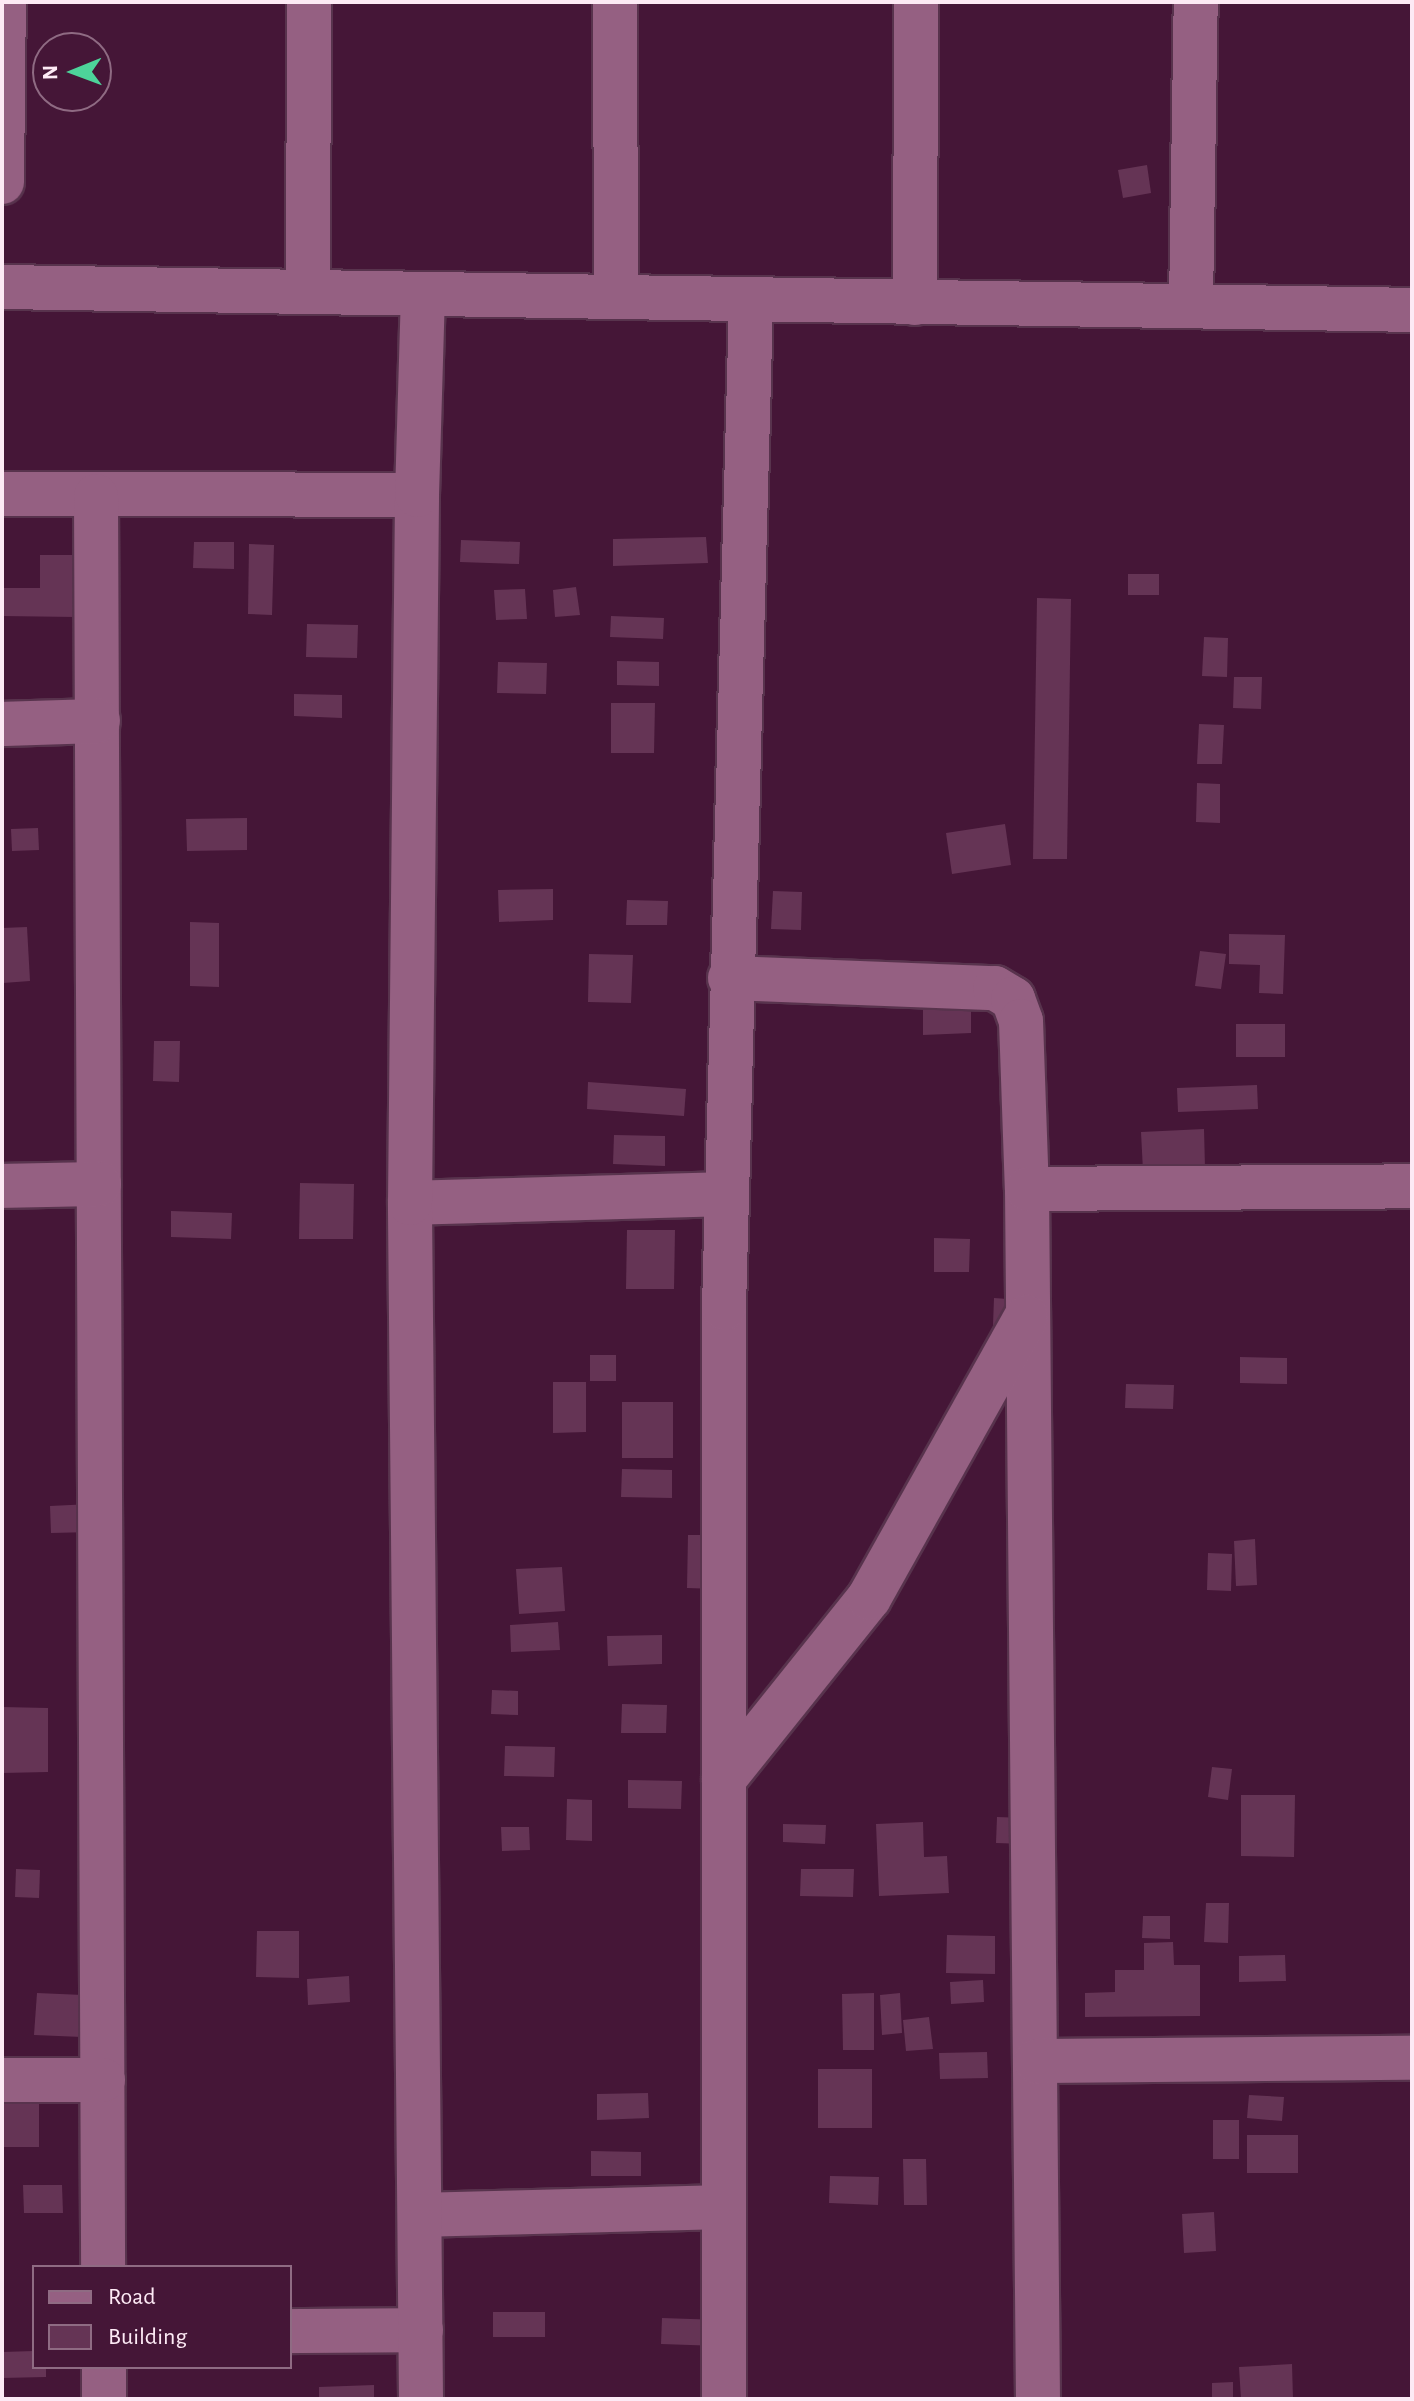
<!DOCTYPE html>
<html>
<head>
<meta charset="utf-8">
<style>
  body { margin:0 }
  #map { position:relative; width:1414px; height:2401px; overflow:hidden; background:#451637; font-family:"Alegreya Sans",sans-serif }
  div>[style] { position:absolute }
  .building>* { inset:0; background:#653455 }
  .roads { filter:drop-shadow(2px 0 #58334d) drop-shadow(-2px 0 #58334d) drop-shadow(0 2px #58334d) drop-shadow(0 -2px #58334d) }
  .minor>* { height:44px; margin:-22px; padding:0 22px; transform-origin:22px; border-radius:22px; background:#956082 }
  .tertiary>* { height:44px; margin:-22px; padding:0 22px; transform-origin:22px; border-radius:22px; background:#956082 }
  span { translate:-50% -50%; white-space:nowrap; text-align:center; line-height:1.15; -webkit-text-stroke:7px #451637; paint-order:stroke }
  .frame { position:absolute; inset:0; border:4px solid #fdeaf5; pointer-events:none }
  .legend { position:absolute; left:32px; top:2265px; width:260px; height:104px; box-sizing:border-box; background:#451637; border:2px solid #8f6b83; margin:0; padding:10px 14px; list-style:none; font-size:24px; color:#fdeaf5 }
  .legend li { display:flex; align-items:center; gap:16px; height:40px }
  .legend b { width:40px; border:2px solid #8f6b83 }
  .north { position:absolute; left:32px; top:32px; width:80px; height:80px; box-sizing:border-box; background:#451637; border:2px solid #8f6b83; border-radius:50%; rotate:269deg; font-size:22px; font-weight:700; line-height:32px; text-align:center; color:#fdeaf5 }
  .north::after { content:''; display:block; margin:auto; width:28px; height:36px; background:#4dd39a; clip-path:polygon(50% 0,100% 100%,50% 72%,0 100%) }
</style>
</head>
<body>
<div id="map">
  <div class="building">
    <div style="clip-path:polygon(1147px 165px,1151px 193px,1123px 198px,1118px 170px)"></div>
    <div style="clip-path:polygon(706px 537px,708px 563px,613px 566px,613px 539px)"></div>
    <div style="clip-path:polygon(461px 540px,520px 542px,519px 564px,460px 562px)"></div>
    <div style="clip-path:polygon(194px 542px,234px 542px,234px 569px,193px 568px)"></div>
    <div style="clip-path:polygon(249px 544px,274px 545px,272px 615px,248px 614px)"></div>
    <div style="clip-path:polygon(40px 555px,77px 555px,76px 617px,2px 616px,2px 588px,40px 588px)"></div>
    <div style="clip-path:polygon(1128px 574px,1159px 574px,1159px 595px,1128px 595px)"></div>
    <div style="clip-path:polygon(576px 587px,580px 615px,555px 617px,553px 590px)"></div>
    <div style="clip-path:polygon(525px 589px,527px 619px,496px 620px,494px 590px)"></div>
    <div style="clip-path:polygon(1037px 598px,1071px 599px,1067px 859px,1033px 859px)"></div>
    <div style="clip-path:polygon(611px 616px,664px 618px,663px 639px,610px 637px)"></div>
    <div style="clip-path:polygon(307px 624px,358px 625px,357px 658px,306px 657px)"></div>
    <div style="clip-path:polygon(1204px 637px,1228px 638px,1227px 677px,1202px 676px)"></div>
    <div style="clip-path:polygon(617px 661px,659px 662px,659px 686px,617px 685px)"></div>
    <div style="clip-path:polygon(498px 662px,547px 663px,546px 694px,497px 693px)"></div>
    <div style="clip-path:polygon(1234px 677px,1262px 677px,1261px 709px,1233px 708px)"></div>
    <div style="clip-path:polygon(294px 694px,342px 695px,342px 718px,294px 716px)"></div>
    <div style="clip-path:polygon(611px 703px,655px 703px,654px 753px,611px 753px)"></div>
    <div style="clip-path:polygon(1199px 724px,1224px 725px,1222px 764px,1197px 764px)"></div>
    <div style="clip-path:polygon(1197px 783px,1220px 784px,1220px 823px,1196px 822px)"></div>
    <div style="clip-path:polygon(247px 818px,247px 850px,187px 851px,186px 819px)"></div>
    <div style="clip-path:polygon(1005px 824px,1011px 865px,952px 874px,946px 833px)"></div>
    <div style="clip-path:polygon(38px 828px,39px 850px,12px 851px,11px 829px)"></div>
    <div style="clip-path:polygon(553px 889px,553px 920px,499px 922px,498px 890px)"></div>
    <div style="clip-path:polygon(773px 891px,802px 892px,801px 930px,771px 929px)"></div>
    <div style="clip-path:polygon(627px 900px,668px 901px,667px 925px,626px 925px)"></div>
    <div style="clip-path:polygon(190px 922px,219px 923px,219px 987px,190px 986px)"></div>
    <div style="clip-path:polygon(27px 927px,30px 981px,3px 983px,2px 928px)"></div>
    <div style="clip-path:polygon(1229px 934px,1285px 935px,1283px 994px,1259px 993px,1260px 965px,1229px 964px)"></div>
    <div style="clip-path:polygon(1200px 951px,1226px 954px,1221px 989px,1195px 986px)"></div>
    <div style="clip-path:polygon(589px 954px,633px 955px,631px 1003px,588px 1002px)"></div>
    <div style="clip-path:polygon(971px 1005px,971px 1033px,923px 1035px,923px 1007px)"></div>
    <div style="clip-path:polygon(1236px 1024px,1285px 1024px,1285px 1057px,1236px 1057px)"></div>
    <div style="clip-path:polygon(154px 1041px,180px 1041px,179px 1082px,153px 1081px)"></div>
    <div style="clip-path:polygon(588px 1082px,686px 1089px,684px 1116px,587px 1109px)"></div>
    <div style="clip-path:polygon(1257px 1085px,1258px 1109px,1178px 1112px,1177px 1088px)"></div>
    <div style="clip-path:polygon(1204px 1129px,1205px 1168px,1143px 1171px,1141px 1132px)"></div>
    <div style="clip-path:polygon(614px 1135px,665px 1136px,665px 1166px,613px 1164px)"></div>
    <div style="clip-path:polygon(300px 1183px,354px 1184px,353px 1239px,299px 1239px)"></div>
    <div style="clip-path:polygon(171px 1211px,232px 1213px,231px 1239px,171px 1237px)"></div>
    <div style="clip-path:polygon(627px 1230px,675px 1230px,674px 1289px,626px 1289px)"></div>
    <div style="clip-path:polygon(934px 1238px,970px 1239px,969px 1272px,934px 1272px)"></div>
    <div style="clip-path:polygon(994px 1298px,1020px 1300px,1018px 1327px,993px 1325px)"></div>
    <div style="clip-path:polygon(590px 1355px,616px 1355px,616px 1381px,590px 1381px)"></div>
    <div style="clip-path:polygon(1240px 1357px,1287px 1358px,1287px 1384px,1240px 1383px)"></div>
    <div style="clip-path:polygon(553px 1382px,586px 1382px,586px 1432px,553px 1433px)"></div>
    <div style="clip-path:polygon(1126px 1384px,1174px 1385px,1173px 1409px,1125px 1408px)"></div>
    <div style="clip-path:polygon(622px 1402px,673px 1402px,673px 1458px,622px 1458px)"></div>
    <div style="clip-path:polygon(622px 1469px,672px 1470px,672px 1498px,621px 1497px)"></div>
    <div style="clip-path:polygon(91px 1504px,92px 1532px,51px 1533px,50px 1506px)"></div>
    <div style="clip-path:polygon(688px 1535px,717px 1535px,717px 1589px,687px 1588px)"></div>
    <div style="clip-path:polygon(1255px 1539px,1257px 1585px,1236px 1586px,1234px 1541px)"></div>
    <div style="clip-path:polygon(1208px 1553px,1232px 1554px,1231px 1591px,1207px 1590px)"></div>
    <div style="clip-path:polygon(562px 1567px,565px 1611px,519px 1614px,516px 1569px)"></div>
    <div style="clip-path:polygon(558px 1622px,560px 1650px,511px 1652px,510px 1625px)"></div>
    <div style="clip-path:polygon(662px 1635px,662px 1664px,608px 1666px,607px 1636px)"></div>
    <div style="clip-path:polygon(492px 1690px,518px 1691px,518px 1715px,491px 1714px)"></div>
    <div style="clip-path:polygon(622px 1704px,667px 1705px,666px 1733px,621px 1733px)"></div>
    <div style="clip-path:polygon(2px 1707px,48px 1708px,48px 1772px,2px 1773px)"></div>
    <div style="clip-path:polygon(505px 1746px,555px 1747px,554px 1777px,504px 1776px)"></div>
    <div style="clip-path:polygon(1212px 1767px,1232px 1769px,1228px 1800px,1208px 1797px)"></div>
    <div style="clip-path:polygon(628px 1780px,682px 1781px,681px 1809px,628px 1808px)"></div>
    <div style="clip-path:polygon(1241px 1795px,1295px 1795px,1294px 1857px,1241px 1856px)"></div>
    <div style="clip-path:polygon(567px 1799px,592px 1800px,592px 1841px,566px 1840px)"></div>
    <div style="clip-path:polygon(997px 1817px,1024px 1818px,1023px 1844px,996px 1843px)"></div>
    <div style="clip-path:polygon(923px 1822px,924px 1857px,947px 1856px,949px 1893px,879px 1896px,876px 1824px)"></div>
    <div style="clip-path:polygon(783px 1824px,826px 1825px,825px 1844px,783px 1842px)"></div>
    <div style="clip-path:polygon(501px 1827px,529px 1827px,530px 1850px,502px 1851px)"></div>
    <div style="clip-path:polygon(16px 1869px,40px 1870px,39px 1898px,15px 1897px)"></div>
    <div style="clip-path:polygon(801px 1869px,854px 1869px,853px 1897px,800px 1896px)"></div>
    <div style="clip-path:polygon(1206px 1903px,1229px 1903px,1228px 1943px,1204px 1942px)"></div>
    <div style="clip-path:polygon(1143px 1916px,1170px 1916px,1170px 1939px,1142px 1938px)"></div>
    <div style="clip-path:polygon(257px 1931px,299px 1931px,299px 1978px,256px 1977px)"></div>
    <div style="clip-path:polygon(947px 1935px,995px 1936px,995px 1974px,946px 1973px)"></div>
    <div style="clip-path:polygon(1173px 1942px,1174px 1965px,1200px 1965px,1200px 2016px,1085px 2017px,1085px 1993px,1115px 1992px,1115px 1970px,1144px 1970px,1144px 1943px)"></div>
    <div style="clip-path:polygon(1285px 1955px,1286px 1981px,1239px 1982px,1239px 1956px)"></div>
    <div style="clip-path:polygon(349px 1976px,350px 2002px,308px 2005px,307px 1979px)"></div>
    <div style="clip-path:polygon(983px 1980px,984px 2002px,951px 2004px,950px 1982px)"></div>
    <div style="clip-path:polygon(37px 1993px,83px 1995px,82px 2037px,34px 2035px)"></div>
    <div style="clip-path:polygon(874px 1993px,874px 2050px,843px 2050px,842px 1994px)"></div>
    <div style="clip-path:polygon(900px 1993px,902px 2033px,882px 2035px,880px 1995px)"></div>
    <div style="clip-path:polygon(929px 2017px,933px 2049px,906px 2051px,903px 2020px)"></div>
    <div style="clip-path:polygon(987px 2052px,988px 2078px,940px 2079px,939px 2053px)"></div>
    <div style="clip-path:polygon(818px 2069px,872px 2069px,872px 2128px,818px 2128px)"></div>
    <div style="clip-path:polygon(648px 2093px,649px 2118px,597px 2120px,597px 2094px)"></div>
    <div style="clip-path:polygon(1249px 2095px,1284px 2097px,1282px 2121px,1247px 2118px)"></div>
    <div style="clip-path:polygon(4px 2099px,39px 2099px,39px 2147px,4px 2147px)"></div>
    <div style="clip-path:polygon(1213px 2120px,1239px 2120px,1239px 2159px,1213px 2159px)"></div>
    <div style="clip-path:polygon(1247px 2135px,1298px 2135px,1298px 2173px,1247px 2173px)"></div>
    <div style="clip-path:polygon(591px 2151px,641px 2152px,641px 2176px,591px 2176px)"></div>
    <div style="clip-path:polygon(903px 2159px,926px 2159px,927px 2205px,904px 2205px)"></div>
    <div style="clip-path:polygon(830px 2176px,879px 2177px,878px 2205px,829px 2203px)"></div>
    <div style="clip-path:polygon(23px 2185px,62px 2185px,63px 2213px,24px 2213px)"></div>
    <div style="clip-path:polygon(1214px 2212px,1216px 2251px,1184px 2253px,1182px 2214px)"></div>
    <div style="clip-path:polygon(493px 2312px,545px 2312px,545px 2337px,493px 2337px)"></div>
    <div style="clip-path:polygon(662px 2318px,720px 2320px,719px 2346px,661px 2344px)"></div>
    <div style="clip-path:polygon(34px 2351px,34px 2367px,46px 2367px,46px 2377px,2px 2378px,2px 2352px)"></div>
    <div style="clip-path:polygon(1292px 2364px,1293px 2399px,1241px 2399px,1239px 2367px)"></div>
    <div style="clip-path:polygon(1233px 2382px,1233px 2399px,1212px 2399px,1212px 2383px)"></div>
    <div style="clip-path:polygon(374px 2385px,374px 2399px,319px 2399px,319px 2387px)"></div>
  </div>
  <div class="roads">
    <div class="minor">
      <div style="left:615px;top:2px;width:293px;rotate:89.8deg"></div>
      <div style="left:2px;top:182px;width:180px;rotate:-89.4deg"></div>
      <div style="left:308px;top:292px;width:290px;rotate:-89.8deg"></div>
      <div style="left:915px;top:303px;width:301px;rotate:-89.8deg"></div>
      <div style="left:1191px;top:304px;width:302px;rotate:-89.1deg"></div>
      <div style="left:2px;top:494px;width:415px;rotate:0.1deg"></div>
      <div style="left:96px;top:496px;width:1771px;rotate:89.77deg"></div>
      <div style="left:2px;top:724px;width:96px;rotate:-1.8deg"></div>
      <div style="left:730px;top:978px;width:265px;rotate:2.2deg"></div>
      <div style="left:995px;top:988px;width:21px;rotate:31deg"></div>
      <div style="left:1013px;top:999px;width:23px;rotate:70deg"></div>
      <div style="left:1021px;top:1021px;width:168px;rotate:88deg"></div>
      <div style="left:1027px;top:1189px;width:1210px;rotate:89.48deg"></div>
      <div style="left:2px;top:1186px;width:97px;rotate:-1.2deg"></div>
      <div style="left:1027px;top:1189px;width:385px;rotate:-0.4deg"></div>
      <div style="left:410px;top:1203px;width:315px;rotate:-1.6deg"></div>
      <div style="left:724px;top:1779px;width:232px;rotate:-51.3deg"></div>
      <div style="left:869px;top:1598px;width:322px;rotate:-60.8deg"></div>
      <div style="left:1036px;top:2061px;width:376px;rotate:-0.5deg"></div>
      <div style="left:2px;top:2080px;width:101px"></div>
      <div style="left:420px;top:2215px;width:303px;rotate:-1.5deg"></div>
      <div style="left:290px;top:2331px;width:131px;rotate:-0.4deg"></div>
      <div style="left:104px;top:2367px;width:32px;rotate:90deg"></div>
      <div style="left:421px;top:2399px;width:1196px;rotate:-90.53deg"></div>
      <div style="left:410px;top:1203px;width:708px;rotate:-89.43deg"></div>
      <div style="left:417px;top:495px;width:200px;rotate:-88.3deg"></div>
      <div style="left:724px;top:2399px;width:1091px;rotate:-90deg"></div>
      <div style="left:724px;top:1308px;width:1007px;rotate:-88.46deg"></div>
    </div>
    <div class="tertiary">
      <div style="left:2px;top:287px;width:1410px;rotate:0.93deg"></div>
    </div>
  </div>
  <div class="frame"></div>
  <ul class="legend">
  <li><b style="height:10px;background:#956082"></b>Road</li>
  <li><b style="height:22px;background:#653455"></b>Building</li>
  </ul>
  <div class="north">N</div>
</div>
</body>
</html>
